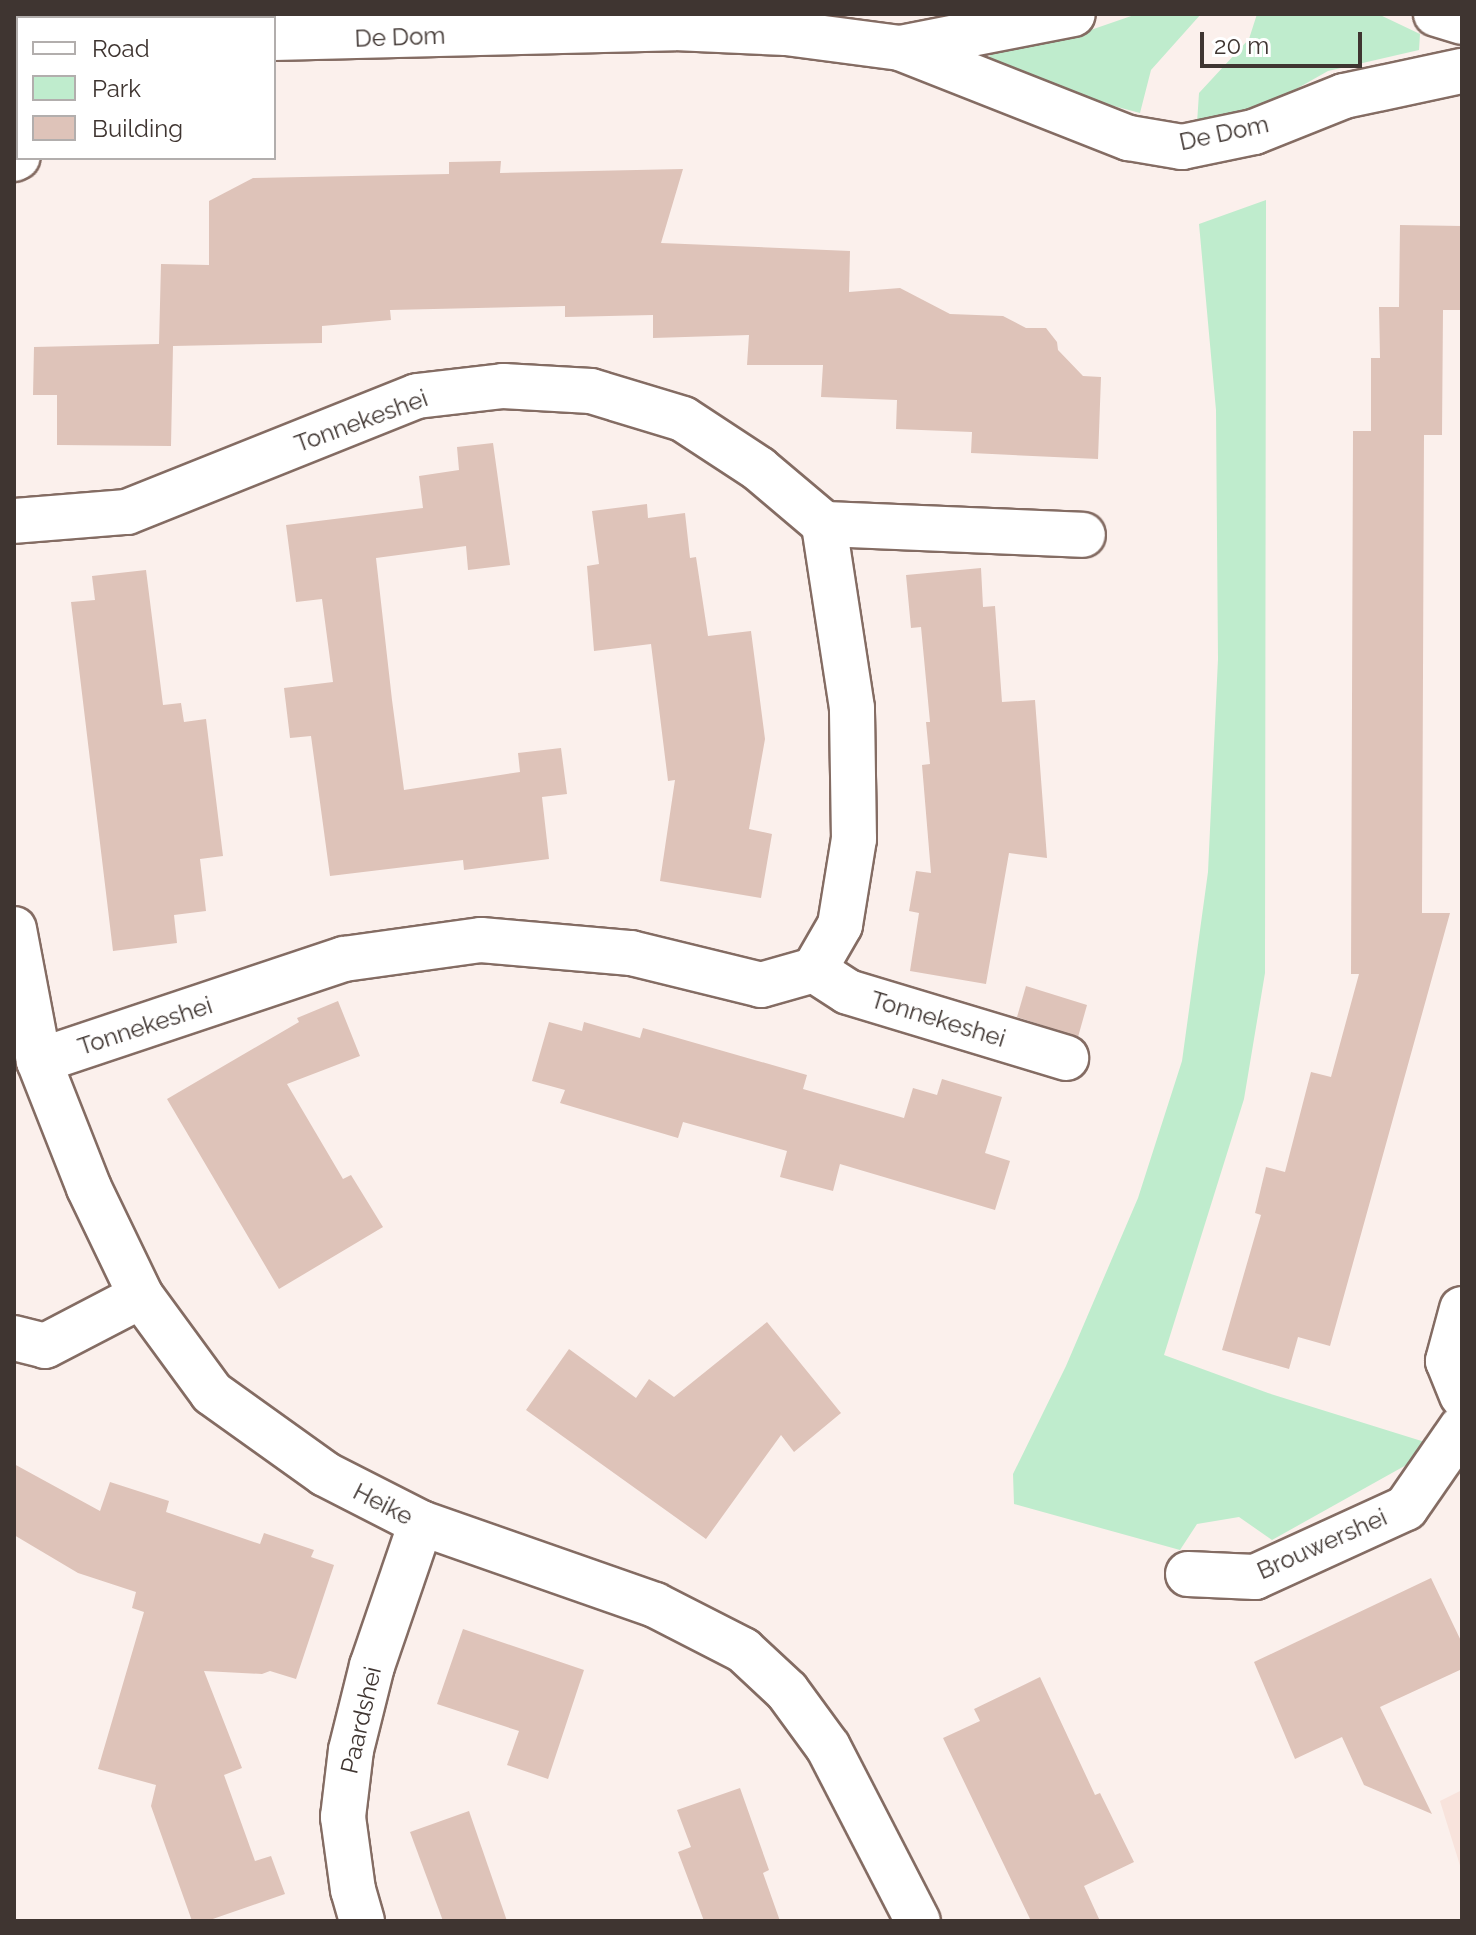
<!DOCTYPE html>
<html>
<head>
<meta charset="utf-8">
<style>
  body { margin:0 }
  #map { position:relative; width:1476px; height:1935px; overflow:hidden; background:#fbf0ec; font-family:Raleway,sans-serif }
  div>[style] { position:absolute }
  .built>* { inset:0; background:#f8e3dc }
  .green>* { inset:0; background:#bfeccd }
  .building>* { inset:0; background:#dec3b9 }
  .roads { filter:drop-shadow(2px 0 #846c63) drop-shadow(-2px 0 #846c63) drop-shadow(0 2px #846c63) drop-shadow(0 -2px #846c63) }
  .minor>* { height:44px; margin:-22px; padding:0 22px; transform-origin:22px; border-radius:22px; background:#fff }
  .tertiary>* { height:44px; margin:-22px; padding:0 22px; transform-origin:22px; border-radius:22px; background:#fff }
  span { translate:-50% -50%; white-space:nowrap; text-align:center; line-height:1.15; -webkit-text-stroke:8px #fff; paint-order:stroke }
  .street-label { font-size:24px; color:#3f3531 }
  .frame { position:absolute; inset:0; border:16px solid #3f3531; pointer-events:none }
  .legend { position:absolute; left:16px; top:16px; width:260px; height:144px; box-sizing:border-box; background:#fff; border:2px solid #b2aead; margin:0; padding:10px 14px; list-style:none; font-size:24px; color:#3f3531 }
  .legend li { display:flex; align-items:center; gap:16px; height:40px }
  .legend b { width:40px; border:2px solid #b2aead }
  .scale { position:absolute; left:1200px; top:32px; width:162px; height:36px; box-sizing:border-box; border:4px solid #3f3531; border-top:0; padding-left:10px; font-size:24px; line-height:28px; white-space:nowrap; color:#3f3531; -webkit-text-stroke:6px #fff; paint-order:stroke }
</style>
</head>
<body>
<div id="map">
  <div class="built">
    <div style="clip-path:polygon(1462px 1790px,1462px 1872px,1440px 1801px)"></div>
  </div>
  <div class="green">
    <div style="clip-path:polygon(1137px 14px,1201px 14px,1151px 70px,1140px 113px,1080px 97px,986px 63px,995px 46px,1082px 33px)"></div>
    <div style="clip-path:polygon(1257px 14px,1378px 14px,1420px 34px,1419px 50px,1328px 71px,1257px 111px,1197px 123px,1199px 93px,1249px 39px)"></div>
    <div style="clip-path:polygon(1266px 200px,1265px 973px,1244px 1099px,1164px 1355px,1268px 1393px,1428px 1443px,1417px 1459px,1272px 1540px,1239px 1517px,1197px 1524px,1180px 1550px,1014px 1504px,1013px 1474px,1066px 1366px,1138px 1198px,1182px 1061px,1208px 872px,1218px 659px,1216px 410px,1199px 224px)"></div>
  </div>
  <div class="building">
    <div style="clip-path:polygon(501px 161px,500px 173px,683px 169px,661px 243px,850px 251px,849px 292px,900px 288px,950px 314px,1003px 316px,1026px 328px,1046px 328px,1057px 342px,1058px 350px,1083px 376px,1101px 377px,1098px 459px,971px 453px,972px 432px,896px 429px,897px 400px,821px 397px,823px 365px,747px 365px,749px 335px,653px 338px,653px 315px,565px 317px,565px 306px,390px 310px,391px 320px,322px 326px,322px 343px,173px 346px,171px 446px,57px 445px,57px 395px,33px 395px,34px 347px,159px 344px,161px 264px,209px 265px,209px 201px,253px 178px,449px 174px,449px 162px)"></div>
    <div style="clip-path:polygon(1400px 225px,1462px 226px,1462px 310px,1443px 310px,1442px 435px,1424px 435px,1422px 913px,1450px 913px,1330px 1346px,1298px 1337px,1289px 1369px,1222px 1350px,1261px 1215px,1255px 1213px,1266px 1167px,1285px 1172px,1311px 1072px,1331px 1077px,1359px 974px,1351px 974px,1353px 431px,1371px 431px,1371px 358px,1380px 358px,1379px 307px,1399px 307px)"></div>
    <div style="clip-path:polygon(493px 443px,510px 565px,468px 570px,466px 546px,376px 558px,392px 700px,404px 790px,520px 772px,518px 753px,561px 748px,567px 794px,542px 797px,549px 859px,464px 870px,463px 860px,330px 876px,311px 736px,290px 738px,284px 688px,333px 682px,322px 599px,296px 602px,286px 525px,423px 508px,419px 476px,459px 470px,457px 447px)"></div>
    <div style="clip-path:polygon(647px 504px,648px 518px,685px 513px,690px 558px,696px 557px,708px 636px,751px 631px,765px 739px,749px 829px,772px 834px,761px 898px,660px 881px,675px 780px,668px 781px,651px 644px,594px 651px,587px 566px,599px 564px,592px 511px)"></div>
    <div style="clip-path:polygon(981px 568px,983px 607px,995px 606px,1002px 702px,1035px 700px,1047px 858px,1009px 853px,986px 984px,910px 971px,919px 913px,909px 911px,916px 871px,931px 873px,922px 765px,930px 764px,926px 722px,930px 722px,921px 627px,911px 628px,906px 575px)"></div>
    <div style="clip-path:polygon(146px 570px,163px 705px,181px 703px,184px 722px,206px 719px,223px 856px,200px 859px,206px 911px,174px 915px,177px 943px,113px 951px,71px 602px,95px 600px,92px 576px)"></div>
    <div style="clip-path:polygon(1026px 986px,1087px 1005px,1078px 1037px,1017px 1017px)"></div>
    <div style="clip-path:polygon(338px 1001px,360px 1056px,287px 1084px,343px 1179px,351px 1175px,383px 1227px,279px 1289px,167px 1099px,299px 1022px,297px 1018px)"></div>
    <div style="clip-path:polygon(549px 1022px,582px 1031px,584px 1022px,640px 1038px,643px 1028px,807px 1075px,803px 1089px,904px 1118px,913px 1088px,937px 1095px,942px 1079px,1002px 1097px,985px 1153px,1010px 1161px,995px 1210px,840px 1164px,833px 1191px,780px 1177px,787px 1151px,683px 1122px,678px 1138px,560px 1103px,565px 1090px,532px 1081px)"></div>
    <div style="clip-path:polygon(767px 1322px,841px 1413px,794px 1452px,781px 1435px,706px 1539px,526px 1410px,569px 1349px,636px 1398px,649px 1379px,674px 1397px)"></div>
    <div style="clip-path:polygon(14px 1464px,100px 1511px,110px 1482px,169px 1501px,166px 1512px,260px 1544px,264px 1533px,314px 1550px,311px 1557px,334px 1565px,296px 1679px,270px 1671px,262px 1674px,204px 1671px,242px 1768px,224px 1775px,255px 1861px,271px 1856px,285px 1894px,207px 1921px,192px 1921px,151px 1806px,156px 1785px,98px 1769px,144px 1612px,132px 1608px,136px 1592px,78px 1573px,14px 1535px)"></div>
    <div style="clip-path:polygon(1431px 1578px,1462px 1643px,1462px 1669px,1380px 1707px,1432px 1814px,1364px 1785px,1342px 1737px,1295px 1759px,1254px 1662px)"></div>
    <div style="clip-path:polygon(463px 1629px,584px 1670px,548px 1779px,507px 1765px,519px 1731px,437px 1704px)"></div>
    <div style="clip-path:polygon(1040px 1677px,1095px 1795px,1100px 1793px,1134px 1862px,1084px 1886px,1100px 1921px,1031px 1921px,943px 1738px,980px 1721px,974px 1709px)"></div>
    <div style="clip-path:polygon(740px 1788px,769px 1870px,763px 1873px,780px 1921px,704px 1921px,678px 1852px,691px 1847px,677px 1810px)"></div>
    <div style="clip-path:polygon(469px 1811px,507px 1921px,443px 1921px,410px 1832px)"></div>
  </div>
  <div class="roads">
    <div class="minor">
      <div style="left:14px;top:521px;width:113px;rotate:-4.6deg"></div>
      <div style="left:127px;top:512px;width:312px;rotate:-21.8deg"></div>
      <div style="left:417px;top:396px;width:87px;rotate:-6.6deg"></div>
      <div style="left:503px;top:386px;width:88px;rotate:3.3deg"></div>
      <div style="left:591px;top:391px;width:96px;rotate:16.9deg"></div>
      <div style="left:683px;top:419px;width:91px;rotate:33.3deg"></div>
      <div style="left:759px;top:469px;width:85px;rotate:40.2deg"></div>
      <div style="left:824px;top:524px;width:259px;rotate:2.4deg"></div>
      <div style="left:14px;top:929px;width:134px;rotate:79.3deg"></div>
      <div style="left:39px;top:1061px;width:136px;rotate:68.5deg"></div>
      <div style="left:89px;top:1188px;width:120px;rotate:64.3deg"></div>
      <div style="left:141px;top:1296px;width:120px;rotate:53.8deg"></div>
      <div style="left:212px;top:1393px;width:139px;rotate:35.6deg"></div>
      <div style="left:325px;top:1474px;width:108px;rotate:27deg"></div>
      <div style="left:421px;top:1523px;width:248px;rotate:19.3deg"></div>
      <div style="left:655px;top:1605px;width:99px;rotate:27.1deg"></div>
      <div style="left:743px;top:1650px;width:60px;rotate:43deg"></div>
      <div style="left:787px;top:1691px;width:69px;rotate:53.8deg"></div>
      <div style="left:828px;top:1747px;width:196px;rotate:62.7deg"></div>
      <div style="left:814px;top:970px;width:40px;rotate:32.9deg"></div>
      <div style="left:848px;top:992px;width:228px;rotate:16.8deg"></div>
      <div style="left:39px;top:1061px;width:322px;rotate:-18.5deg"></div>
      <div style="left:344px;top:959px;width:138px;rotate:-7.9deg"></div>
      <div style="left:481px;top:940px;width:151px;rotate:5deg"></div>
      <div style="left:631px;top:953px;width:134px;rotate:13.8deg"></div>
      <div style="left:761px;top:985px;width:55px;rotate:-15.8deg"></div>
      <div style="left:814px;top:970px;width:52px;rotate:-60deg"></div>
      <div style="left:840px;top:925px;width:87px;rotate:-80.8deg"></div>
      <div style="left:854px;top:839px;width:131px;rotate:-90.9deg"></div>
      <div style="left:852px;top:708px;width:186px;rotate:-98.7deg"></div>
      <div style="left:1462px;top:1309px;width:54px;rotate:105.1deg"></div>
      <div style="left:1448px;top:1361px;width:37px;rotate:68deg"></div>
      <div style="left:14px;top:1338px;width:32px;rotate:14deg"></div>
      <div style="left:45px;top:1346px;width:108px;rotate:-27.5deg"></div>
      <div style="left:1188px;top:1574px;width:67px;rotate:2.6deg"></div>
      <div style="left:1255px;top:1577px;width:166px;rotate:-24.6deg"></div>
      <div style="left:1406px;top:1508px;width:98px;rotate:-55.3deg"></div>
      <div style="left:362px;top:1921px;width:32px;rotate:-106deg"></div>
      <div style="left:353px;top:1890px;width:74px;rotate:-97.8deg"></div>
      <div style="left:343px;top:1817px;width:67px;rotate:-83.2deg"></div>
      <div style="left:351px;top:1750px;width:87px;rotate:-76deg"></div>
      <div style="left:372px;top:1666px;width:151px;rotate:-71.1deg"></div>
    </div>
    <div class="tertiary">
      <div style="left:43px;top:14px;width:5px;rotate:53deg"></div>
      <div style="left:1436px;top:14px;width:27px;rotate:17deg"></div>
      <div style="left:274px;top:38px;width:401px;rotate:-1.4deg"></div>
      <div style="left:675px;top:28px;width:111px;rotate:2.6deg"></div>
      <div style="left:786px;top:33px;width:115px;rotate:7.5deg"></div>
      <div style="left:900px;top:48px;width:246px;rotate:21.5deg"></div>
      <div style="left:1129px;top:138px;width:54px;rotate:9.6deg"></div>
      <div style="left:1182px;top:147px;width:74px;rotate:-11.8deg"></div>
      <div style="left:1254px;top:132px;width:97px;rotate:-21.8deg"></div>
      <div style="left:1344px;top:96px;width:121px;rotate:-12deg"></div>
      <div style="left:900px;top:48px;width:176px;rotate:-11.1deg"></div>
      <div style="left:14px;top:159px;width:4px;rotate:-27deg"></div>
    </div>
  </div>
  <div class="street-label">
    <span style="left:400px;top:37px;rotate:-2deg">De Dom</span>
    <span style="left:1224px;top:133px;rotate:-12deg">De Dom</span>
    <span style="left:361px;top:421px;rotate:-20deg">Tonnekeshei</span>
    <span style="left:938px;top:1019px;rotate:17deg">Tonnekeshei</span>
    <span style="left:145px;top:1026px;rotate:-18deg">Tonnekeshei</span>
    <span style="left:383px;top:1504px;rotate:27deg">Heike</span>
    <span style="left:1322px;top:1544px;rotate:-24deg">Brouwershei</span>
    <span style="left:361px;top:1720px;rotate:-77deg">Paardshei</span>
  </div>
  <div class="frame"></div>
  <ul class="legend">
  <li><b style="height:10px;background:#fff"></b>Road</li>
  <li><b style="height:22px;background:#bfeccd"></b>Park</li>
  <li><b style="height:22px;background:#dec3b9"></b>Building</li>
  </ul>
  <div class="scale">20 m</div>
</div>
</body>
</html>
